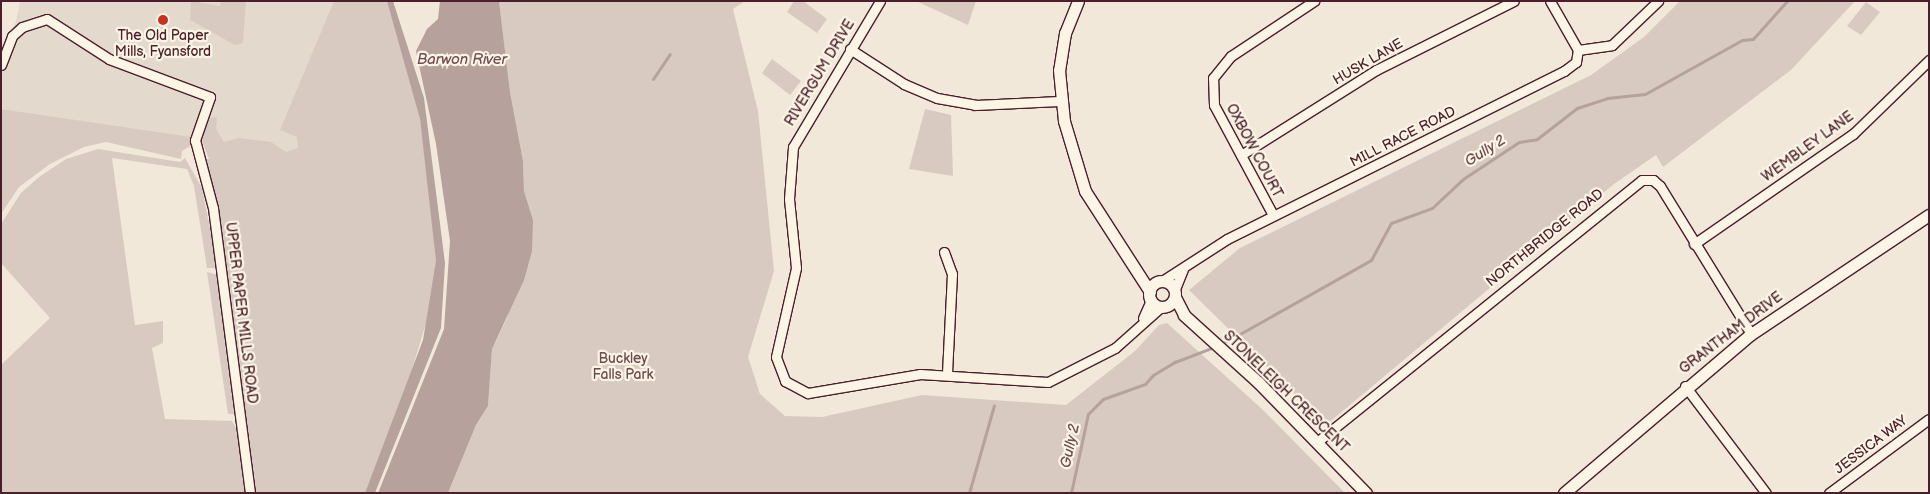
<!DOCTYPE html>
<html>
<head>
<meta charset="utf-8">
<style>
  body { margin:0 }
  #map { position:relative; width:1930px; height:494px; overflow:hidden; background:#f1e8da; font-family:"Balsamiq Sans",sans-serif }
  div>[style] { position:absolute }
  .built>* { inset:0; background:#e4d9cd }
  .green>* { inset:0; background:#d8cac0 }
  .water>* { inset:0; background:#b6a19c }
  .stream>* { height:3px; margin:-1.5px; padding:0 1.5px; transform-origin:1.5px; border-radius:1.5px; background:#b6a19c }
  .roads { filter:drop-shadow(1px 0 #4a1f2b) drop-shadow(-1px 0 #4a1f2b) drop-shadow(0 1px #4a1f2b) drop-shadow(0 -1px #4a1f2b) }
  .street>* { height:9px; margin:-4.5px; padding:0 4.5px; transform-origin:4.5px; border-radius:4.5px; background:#fcf5e5 }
  .secondary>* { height:11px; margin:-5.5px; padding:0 5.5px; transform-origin:5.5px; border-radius:5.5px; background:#fcf5e5 }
  .secondary>.ring { margin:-5.5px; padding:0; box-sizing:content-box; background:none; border:11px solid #fcf5e5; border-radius:50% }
  .dots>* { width:14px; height:14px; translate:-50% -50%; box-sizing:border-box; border:2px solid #fcf5e5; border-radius:50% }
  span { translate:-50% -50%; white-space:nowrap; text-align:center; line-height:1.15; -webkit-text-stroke:4.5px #fcf5e5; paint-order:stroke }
  .poi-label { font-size:14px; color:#4a1f2b }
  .street-label { font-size:14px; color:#4a1f2b }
  .park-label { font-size:14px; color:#6e4a50 }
  .water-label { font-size:15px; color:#704c53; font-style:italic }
  .frame { position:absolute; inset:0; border:2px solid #4a1f2b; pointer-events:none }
</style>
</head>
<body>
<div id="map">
  <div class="built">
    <div style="clip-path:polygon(20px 1px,334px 1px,306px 156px,1px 109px,1px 49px,16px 22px)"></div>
  </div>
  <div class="green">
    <div style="clip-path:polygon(191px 1px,220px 6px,221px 1px,246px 1px,243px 43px,235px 45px,190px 20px)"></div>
    <div style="clip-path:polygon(334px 1px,387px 1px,405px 56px,420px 119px,429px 193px,436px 261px,432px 303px,403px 399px,365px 493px,251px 493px,206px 159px,209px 159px,199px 133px,206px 118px,217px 117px,216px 129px,224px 142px,239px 138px,271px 142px,286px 152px,298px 148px,297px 137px,280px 130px)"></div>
    <div style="clip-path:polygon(499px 1px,745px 1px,733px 9px,758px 111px,774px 271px,748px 357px,760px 394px,785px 416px,822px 417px,922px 395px,1066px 405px,1135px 351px,1159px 325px,1167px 323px,1263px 410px,1345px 493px,448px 493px,476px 425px,488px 406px,492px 349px,507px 318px,533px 220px,524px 191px,523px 161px,510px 92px)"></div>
    <div style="clip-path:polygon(794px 1px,803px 1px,827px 19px,817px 33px,787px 12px)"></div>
    <div style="clip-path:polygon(916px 1px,976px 1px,968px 25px)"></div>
    <div style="clip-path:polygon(1680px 1px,1855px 1px,1791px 70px,1663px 167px,1656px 155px,1614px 184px,1326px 425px,1189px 290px,1240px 248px,1591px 75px,1644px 37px)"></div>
    <div style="clip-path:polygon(1866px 2px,1880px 12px,1861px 35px,1847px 26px)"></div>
    <div style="clip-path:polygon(772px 59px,801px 81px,790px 95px,762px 73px)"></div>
    <div style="clip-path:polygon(1px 109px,191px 137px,192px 145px,182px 151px,181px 159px,106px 142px,84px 147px,50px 164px,19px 187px,1px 214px)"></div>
    <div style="clip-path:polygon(925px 109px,951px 115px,953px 176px,909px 169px)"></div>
    <div style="clip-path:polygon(98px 149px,180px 162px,185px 158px,202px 188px,217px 264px,214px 268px,207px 268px,194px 186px,187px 169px,112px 158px,135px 325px,163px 321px,163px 343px,152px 348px,165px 419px,232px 421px,239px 434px,247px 493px,1px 493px,1px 365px,50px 318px,1px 263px,1px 224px,21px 193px,39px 177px,66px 159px)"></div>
    <div style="clip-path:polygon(207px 272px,218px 275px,236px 409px,233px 414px,228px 414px)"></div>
  </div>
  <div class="water">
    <div style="clip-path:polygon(387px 1px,393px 1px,424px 98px,445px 263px,441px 328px,375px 493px,365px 493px,423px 340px,436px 261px,420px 119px)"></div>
    <div style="clip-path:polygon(440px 1px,499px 1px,510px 92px,523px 161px,524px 191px,533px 220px,532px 251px,524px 280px,492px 349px,488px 406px,476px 425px,448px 493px,378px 493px,444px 329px,450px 241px,436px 144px,416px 51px,427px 29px,438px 19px)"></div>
  </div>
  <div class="stream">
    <div style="left:653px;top:79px;width:30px;rotate:-56deg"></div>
    <div style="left:1238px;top:335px;width:153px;rotate:-29.4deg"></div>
    <div style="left:1371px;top:260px;width:42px;rotate:-61.6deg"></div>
    <div style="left:1391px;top:223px;width:44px;rotate:-20.1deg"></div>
    <div style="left:1432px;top:208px;width:42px;rotate:-43.1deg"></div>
    <div style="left:1463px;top:179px;width:67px;rotate:-33.5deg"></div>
    <div style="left:1519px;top:142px;width:18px;rotate:-9deg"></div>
    <div style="left:1537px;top:139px;width:51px;rotate:-37.8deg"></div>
    <div style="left:1577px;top:108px;width:32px;rotate:-18deg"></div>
    <div style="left:1607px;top:98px;width:38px;rotate:-6deg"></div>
    <div style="left:1645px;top:94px;width:111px;rotate:-29.1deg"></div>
    <div style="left:1742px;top:40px;width:11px;rotate:-5deg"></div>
    <div style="left:1753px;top:39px;width:51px;rotate:-48.2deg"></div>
    <div style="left:1220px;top:344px;width:9px;rotate:-27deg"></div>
    <div style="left:969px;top:493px;width:91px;rotate:-74.1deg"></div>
    <div style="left:1071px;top:493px;width:81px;rotate:-77.9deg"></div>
    <div style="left:1088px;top:414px;width:21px;rotate:-45deg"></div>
    <div style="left:1103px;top:399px;width:45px;rotate:-19.7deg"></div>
    <div style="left:1145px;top:384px;width:12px;rotate:-48deg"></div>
    <div style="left:1153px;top:375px;width:26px;rotate:-31deg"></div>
    <div style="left:1175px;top:362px;width:42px;rotate:-21deg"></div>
  </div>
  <div class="roads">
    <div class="street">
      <div style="left:880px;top:1px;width:170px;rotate:120.8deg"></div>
      <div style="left:793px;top:147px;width:52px;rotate:94.4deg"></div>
      <div style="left:789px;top:199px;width:69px;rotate:84.2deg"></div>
      <div style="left:796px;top:268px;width:91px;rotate:102.7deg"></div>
      <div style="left:776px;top:357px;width:26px;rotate:69deg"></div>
      <div style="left:785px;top:381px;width:26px;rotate:28deg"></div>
      <div style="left:808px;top:393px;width:114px;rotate:-9.6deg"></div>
      <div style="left:920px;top:374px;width:128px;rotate:3.6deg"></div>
      <div style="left:1048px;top:382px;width:75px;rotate:-26.9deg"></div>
      <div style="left:1115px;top:348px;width:62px;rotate:-41.7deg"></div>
      <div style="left:850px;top:49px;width:64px;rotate:32.9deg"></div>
      <div style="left:904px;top:84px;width:36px;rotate:23deg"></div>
      <div style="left:937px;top:98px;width:39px;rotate:10deg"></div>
      <div style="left:975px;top:105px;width:85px;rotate:-2.7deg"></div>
      <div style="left:1578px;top:50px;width:34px;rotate:-8deg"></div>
      <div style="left:1612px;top:45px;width:64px;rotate:-43.7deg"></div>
      <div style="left:1px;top:65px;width:31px;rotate:-69deg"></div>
      <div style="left:12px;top:36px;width:13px;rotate:-42deg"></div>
      <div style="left:22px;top:27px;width:26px;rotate:-18deg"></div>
      <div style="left:47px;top:19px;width:74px;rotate:32.8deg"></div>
      <div style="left:109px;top:59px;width:108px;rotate:20.6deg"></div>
      <div style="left:210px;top:97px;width:46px;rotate:109.2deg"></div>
      <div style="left:195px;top:140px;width:70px;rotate:75.2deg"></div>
      <div style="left:213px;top:208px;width:287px;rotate:82.6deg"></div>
      <div style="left:1241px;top:155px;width:160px;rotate:-32.2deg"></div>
      <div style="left:1376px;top:70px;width:154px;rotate:-26.6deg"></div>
      <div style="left:1273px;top:215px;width:125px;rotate:-118.2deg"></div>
      <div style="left:1214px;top:105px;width:27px;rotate:-92deg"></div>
      <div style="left:1213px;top:78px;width:28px;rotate:-51deg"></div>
      <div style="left:1231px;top:56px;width:100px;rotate:-33.5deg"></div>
      <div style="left:1694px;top:244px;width:193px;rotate:-34.7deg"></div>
      <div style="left:1853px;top:134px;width:106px;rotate:-44.2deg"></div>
      <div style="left:944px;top:252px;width:23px;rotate:70deg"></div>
      <div style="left:952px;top:274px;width:100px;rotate:92.9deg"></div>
      <div style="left:1162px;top:281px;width:77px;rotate:-32.9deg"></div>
      <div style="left:1227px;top:239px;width:377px;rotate:-26.5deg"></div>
      <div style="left:1564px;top:71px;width:15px;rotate:-37deg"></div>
      <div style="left:1576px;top:62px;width:12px;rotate:-81deg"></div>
      <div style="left:1578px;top:50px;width:56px;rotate:-119.7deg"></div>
      <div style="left:1175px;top:289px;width:22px;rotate:-68deg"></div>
      <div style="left:1143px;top:318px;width:20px;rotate:-66deg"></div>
      <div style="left:1685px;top:386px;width:134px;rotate:52.9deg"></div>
      <div style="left:1317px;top:442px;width:417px;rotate:-38.9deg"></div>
      <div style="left:1642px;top:180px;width:11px"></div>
      <div style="left:1653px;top:180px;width:9px;rotate:41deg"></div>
      <div style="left:1660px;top:186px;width:174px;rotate:58.4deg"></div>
      <div style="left:1829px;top:493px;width:124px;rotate:-36.5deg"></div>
    </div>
    <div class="secondary">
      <div style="left:1078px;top:1px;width:35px;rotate:112deg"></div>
      <div style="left:1065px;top:33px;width:37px;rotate:99deg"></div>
      <div style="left:1059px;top:70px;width:51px;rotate:84.4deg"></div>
      <div style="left:1064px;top:121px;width:73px;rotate:73.3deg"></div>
      <div style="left:1085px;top:191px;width:120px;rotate:57.2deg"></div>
      <div class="ring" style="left:1149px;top:281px;width:15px;height:15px"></div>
      <div style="left:1175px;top:297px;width:20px;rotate:63deg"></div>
      <div style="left:1184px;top:315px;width:100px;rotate:42.2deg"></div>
      <div style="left:1258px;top:382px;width:155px;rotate:45.8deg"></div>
      <div style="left:1564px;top:493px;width:245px;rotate:-40.4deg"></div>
      <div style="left:1751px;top:334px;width:214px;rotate:-33.8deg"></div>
    </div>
  </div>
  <div class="dots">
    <div style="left:163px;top:20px;background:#c8321e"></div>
  </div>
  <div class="poi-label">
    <span style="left:163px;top:44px">The Old Paper<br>Mills, Fyansford</span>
  </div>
  <div class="street-label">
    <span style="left:1368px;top:62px;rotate:-30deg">HUSK LANE</span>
    <span style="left:820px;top:73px;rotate:-59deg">RIVERGUM DRIVE</span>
    <span style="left:1403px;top:137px;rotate:-27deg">MILL RACE ROAD</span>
    <span style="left:1808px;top:147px;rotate:-36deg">WEMBLEY LANE</span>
    <span style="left:1254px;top:151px;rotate:62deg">OXBOW COURT</span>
    <span style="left:1545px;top:238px;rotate:-39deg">NORTHBRIDGE ROAD</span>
    <span style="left:241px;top:313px;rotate:83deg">UPPER PAPER MILLS ROAD</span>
    <span style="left:1731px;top:333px;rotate:-37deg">GRANTHAM DRIVE</span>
    <span style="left:1286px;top:392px;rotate:44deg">STONELEIGH CRESCENT</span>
    <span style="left:1871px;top:445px;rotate:-37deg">JESSICA WAY</span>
  </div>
  <div class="park-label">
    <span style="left:623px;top:367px">Buckley<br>Falls Park</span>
  </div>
  <div class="water-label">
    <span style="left:462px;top:60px">Barwon River</span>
    <span style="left:1485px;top:151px;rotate:-33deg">Gully 2</span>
    <span style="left:1070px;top:446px;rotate:-78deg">Gully 2</span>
  </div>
  <div class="frame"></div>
</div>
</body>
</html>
